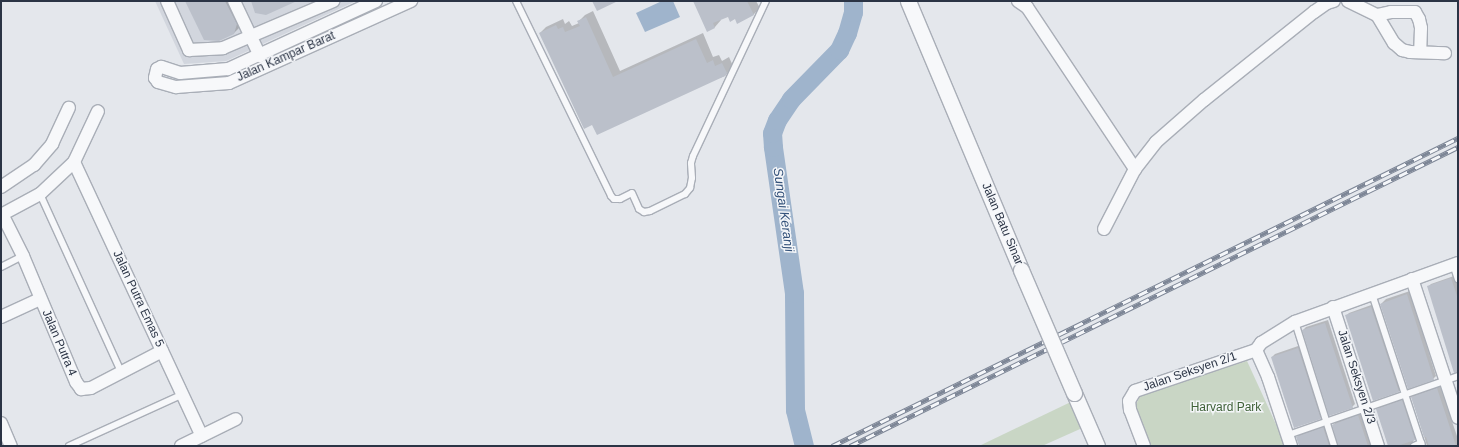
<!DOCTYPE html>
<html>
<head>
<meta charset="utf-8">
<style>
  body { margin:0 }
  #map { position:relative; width:1459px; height:447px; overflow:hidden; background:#e4e7ec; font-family:Arial,sans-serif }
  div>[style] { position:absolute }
  .built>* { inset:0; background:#d2d6de }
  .green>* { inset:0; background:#c9d6c5 }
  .water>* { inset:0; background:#9fb4cc }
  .shadow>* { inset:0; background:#0003 }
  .river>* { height:19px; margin:-9.5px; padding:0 9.5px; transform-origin:9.5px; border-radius:9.5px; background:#9fb4cc }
  .building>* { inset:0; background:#bbc0ca }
  .roads { filter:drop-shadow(1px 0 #a9aeb7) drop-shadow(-1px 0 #a9aeb7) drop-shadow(0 1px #a9aeb7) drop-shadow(0 -1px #a9aeb7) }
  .service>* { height:6px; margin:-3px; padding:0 3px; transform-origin:3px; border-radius:3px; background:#f7f8fa }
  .minor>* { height:12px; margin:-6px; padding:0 6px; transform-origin:6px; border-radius:6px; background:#f7f8fa }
  .tertiary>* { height:15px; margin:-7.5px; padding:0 7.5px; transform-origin:7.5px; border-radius:7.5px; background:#f7f8fa }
  .rail>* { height:4.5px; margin-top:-2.25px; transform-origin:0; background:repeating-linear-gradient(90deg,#f4f6f9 0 9px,#7d8696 0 18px); box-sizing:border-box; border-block:1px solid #7d8696 }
  .bridges { filter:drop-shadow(1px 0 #a9aeb7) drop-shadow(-1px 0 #a9aeb7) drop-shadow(0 1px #a9aeb7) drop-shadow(0 -1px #a9aeb7) }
  .tertiary-bridge>* { height:15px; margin:-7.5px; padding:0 7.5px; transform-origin:7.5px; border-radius:7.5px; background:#f7f8fa }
  span { translate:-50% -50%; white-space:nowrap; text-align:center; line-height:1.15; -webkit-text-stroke:3px #f4f6f9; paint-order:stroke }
  .street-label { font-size:12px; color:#2b3445 }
  .park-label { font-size:12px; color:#3f6138 }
  .water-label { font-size:13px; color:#34527a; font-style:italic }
  .frame { position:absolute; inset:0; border:2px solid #2b3445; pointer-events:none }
</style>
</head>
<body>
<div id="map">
  <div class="built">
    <div style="clip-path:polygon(155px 1px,356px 1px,226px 61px,184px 64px)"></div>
  </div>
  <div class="green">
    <div style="clip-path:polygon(1247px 361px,1286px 446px,1150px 446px,1135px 407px,1141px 394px)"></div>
    <div style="clip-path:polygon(1077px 399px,1089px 425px,1042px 446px,979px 446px)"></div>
  </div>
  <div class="water">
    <div style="clip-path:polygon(662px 1px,673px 1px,680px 17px,645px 32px,636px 13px)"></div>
  </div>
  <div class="shadow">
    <div style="clip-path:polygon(186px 1px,235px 1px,240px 27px,234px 33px)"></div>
    <div style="clip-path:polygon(694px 1px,756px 1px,760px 8px,753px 15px,735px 18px,728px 15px,720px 19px,721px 20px,715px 27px,707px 30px)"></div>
    <div style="clip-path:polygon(593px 11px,620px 71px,703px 33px,713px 57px,719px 55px,722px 61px,729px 57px,733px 66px,725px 76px,593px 124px,540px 33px,546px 27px,563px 19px,565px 24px,569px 21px,572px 26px,579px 23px,579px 21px,585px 15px)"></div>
    <div style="clip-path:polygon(1454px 276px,1458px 280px,1458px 371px,1428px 287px,1431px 284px)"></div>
    <div style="clip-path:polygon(1410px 291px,1436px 376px,1433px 379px,1381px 304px,1386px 299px)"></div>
    <div style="clip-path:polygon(1374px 304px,1402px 388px,1399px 391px,1374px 399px,1346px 316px,1349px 313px)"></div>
    <div style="clip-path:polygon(1328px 320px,1355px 404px,1352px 407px,1303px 330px,1306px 327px)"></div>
    <div style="clip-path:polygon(1301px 345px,1323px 415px,1320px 418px,1272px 357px,1275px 354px)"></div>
    <div style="clip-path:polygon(1440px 386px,1458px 439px,1458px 446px,1427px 446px,1412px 397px,1415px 394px)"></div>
    <div style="clip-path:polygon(1405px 398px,1418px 437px,1413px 441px,1414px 446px,1390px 446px,1377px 410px,1380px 407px)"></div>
    <div style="clip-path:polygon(1361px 413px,1372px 446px,1339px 446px,1333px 425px,1336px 422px)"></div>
    <div style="clip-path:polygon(1326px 425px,1336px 446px,1300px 446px,1297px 437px,1300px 434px)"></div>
  </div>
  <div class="river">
    <div style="left:804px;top:446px;width:37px;rotate:-104deg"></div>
    <div style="left:795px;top:410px;width:117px;rotate:-90.5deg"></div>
    <div style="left:794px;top:293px;width:148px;rotate:-98.2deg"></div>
    <div style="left:773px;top:147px;width:14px;rotate:-94deg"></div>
    <div style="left:772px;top:133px;width:14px;rotate:-69deg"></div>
    <div style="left:777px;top:120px;width:25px;rotate:-56deg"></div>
    <div style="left:791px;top:99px;width:69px;rotate:-45.6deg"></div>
    <div style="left:839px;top:50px;width:19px;rotate:-65deg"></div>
    <div style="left:847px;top:33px;width:22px;rotate:-74deg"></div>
    <div style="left:853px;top:12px;width:11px;rotate:-90deg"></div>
  </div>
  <div class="building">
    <div style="clip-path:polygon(185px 1px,225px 1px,237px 24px,234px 34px,219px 41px,204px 40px)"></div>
    <div style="clip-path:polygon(251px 1px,297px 1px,266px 15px,255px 13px)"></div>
    <div style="clip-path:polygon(592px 1px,618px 1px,597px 11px)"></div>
    <div style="clip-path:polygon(693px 1px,747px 1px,754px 15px,737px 24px,735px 19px,730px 22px,728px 17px,713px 23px,715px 28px,707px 32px)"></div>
    <div style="clip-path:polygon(586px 17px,613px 77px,696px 39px,707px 63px,713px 60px,715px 66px,722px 63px,727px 73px,725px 76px,597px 135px,592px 125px,584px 129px,539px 33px,556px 25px,558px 29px,563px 27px,565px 32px,580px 26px,577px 21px)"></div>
    <div style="clip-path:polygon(1451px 278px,1458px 299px,1458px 372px,1454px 373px,1427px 286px)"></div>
    <div style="clip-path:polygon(1407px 294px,1434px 380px,1408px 389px,1380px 304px)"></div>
    <div style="clip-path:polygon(1371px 307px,1399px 392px,1373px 401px,1345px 315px)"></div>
    <div style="clip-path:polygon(1325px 323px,1353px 408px,1329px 416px,1302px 330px)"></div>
    <div style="clip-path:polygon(1298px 348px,1321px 419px,1294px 428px,1271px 357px)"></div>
    <div style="clip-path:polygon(1437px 388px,1456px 446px,1429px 446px,1426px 437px,1424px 437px,1411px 397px)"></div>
    <div style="clip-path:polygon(1402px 400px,1415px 440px,1397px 446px,1388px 446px,1376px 409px)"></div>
    <div style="clip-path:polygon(1358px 415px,1368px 446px,1338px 446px,1332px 425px)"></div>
    <div style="clip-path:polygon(1323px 427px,1329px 446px,1299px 446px,1296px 437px)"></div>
  </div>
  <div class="roads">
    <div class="service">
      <div style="left:516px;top:1px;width:217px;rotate:64deg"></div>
      <div style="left:611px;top:196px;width:4px;rotate:45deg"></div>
      <div style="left:614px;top:199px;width:6px"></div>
      <div style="left:620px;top:199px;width:13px;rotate:-27deg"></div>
      <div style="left:632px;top:193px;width:17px;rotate:66deg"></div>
      <div style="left:639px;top:209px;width:6px;rotate:31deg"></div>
      <div style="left:644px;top:212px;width:6px;rotate:-9deg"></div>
      <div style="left:650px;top:211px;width:39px;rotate:-26deg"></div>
      <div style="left:685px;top:194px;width:8px;rotate:-50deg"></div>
      <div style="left:690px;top:188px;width:10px;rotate:-79deg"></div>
      <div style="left:692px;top:178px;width:15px;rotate:-94deg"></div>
      <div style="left:691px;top:163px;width:7px;rotate:-74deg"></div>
      <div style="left:693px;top:156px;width:171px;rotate:-64.8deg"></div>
      <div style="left:40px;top:194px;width:196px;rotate:65.5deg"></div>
      <div style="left:1453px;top:264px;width:16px;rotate:72deg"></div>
      <div style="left:1px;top:267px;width:25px;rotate:-27deg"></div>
      <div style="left:1372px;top:294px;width:160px;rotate:71.8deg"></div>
      <div style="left:1295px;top:322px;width:130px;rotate:72.5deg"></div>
      <div style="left:1288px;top:435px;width:180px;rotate:-19.1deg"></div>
      <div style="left:69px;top:446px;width:125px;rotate:-24.5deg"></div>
      <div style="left:1414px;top:446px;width:8px;rotate:-23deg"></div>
    </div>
    <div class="minor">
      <div style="left:167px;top:1px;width:54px;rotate:65.8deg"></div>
      <div style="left:189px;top:50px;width:34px;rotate:-3deg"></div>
      <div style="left:223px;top:48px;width:120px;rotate:-23.1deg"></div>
      <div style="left:234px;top:1px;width:61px;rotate:64.7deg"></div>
      <div style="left:376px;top:1px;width:163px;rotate:155.3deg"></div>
      <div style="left:228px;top:69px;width:48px;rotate:175.2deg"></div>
      <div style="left:180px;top:73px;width:20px;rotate:-162deg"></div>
      <div style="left:161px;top:67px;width:4px;rotate:153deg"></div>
      <div style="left:157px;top:69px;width:9px;rotate:103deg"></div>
      <div style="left:155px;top:78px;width:5px;rotate:53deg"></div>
      <div style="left:158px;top:82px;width:19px;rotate:16deg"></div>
      <div style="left:176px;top:87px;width:53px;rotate:-4.3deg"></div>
      <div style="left:229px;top:83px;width:200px;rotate:-24.3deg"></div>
      <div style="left:1018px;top:1px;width:11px;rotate:34deg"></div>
      <div style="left:1027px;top:7px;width:195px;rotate:56.3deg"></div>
      <div style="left:1348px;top:1px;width:32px;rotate:26deg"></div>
      <div style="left:1377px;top:15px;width:33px;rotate:59deg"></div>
      <div style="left:1394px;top:43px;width:11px;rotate:41deg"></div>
      <div style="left:1402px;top:50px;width:8px;rotate:14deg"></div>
      <div style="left:1410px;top:52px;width:35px;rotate:2deg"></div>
      <div style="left:1377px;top:15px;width:14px;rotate:-12deg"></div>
      <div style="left:1391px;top:12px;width:24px"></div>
      <div style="left:1415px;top:12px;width:8px;rotate:60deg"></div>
      <div style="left:1419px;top:19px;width:9px;rotate:77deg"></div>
      <div style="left:1421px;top:28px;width:24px;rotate:92deg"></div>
      <div style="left:74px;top:162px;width:302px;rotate:65deg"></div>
      <div style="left:1px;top:187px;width:40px;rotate:-34deg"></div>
      <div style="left:34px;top:165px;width:28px;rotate:-49deg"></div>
      <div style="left:52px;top:144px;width:40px;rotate:-65deg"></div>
      <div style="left:2px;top:214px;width:47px;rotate:63.4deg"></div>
      <div style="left:23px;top:256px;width:137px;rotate:67.2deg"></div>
      <div style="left:76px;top:382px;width:9px;rotate:54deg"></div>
      <div style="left:81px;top:389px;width:10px;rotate:-6deg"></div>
      <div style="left:91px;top:388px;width:80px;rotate:-27.5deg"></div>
      <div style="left:1px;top:215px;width:44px;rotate:-28.3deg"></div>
      <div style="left:40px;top:194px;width:47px;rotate:-43.3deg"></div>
      <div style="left:74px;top:162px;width:56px;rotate:-64.8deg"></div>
      <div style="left:1104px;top:229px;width:68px;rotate:-62.7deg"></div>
      <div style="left:1135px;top:169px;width:34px;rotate:-52deg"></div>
      <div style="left:1156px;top:142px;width:64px;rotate:-41.2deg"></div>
      <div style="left:1204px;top:100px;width:141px;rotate:-38.7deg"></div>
      <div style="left:1314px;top:12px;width:16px;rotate:-35deg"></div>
      <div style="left:1327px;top:3px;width:7px;rotate:-16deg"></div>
      <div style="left:1412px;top:279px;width:146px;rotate:71.7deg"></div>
      <div style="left:1333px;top:307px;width:146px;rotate:72.1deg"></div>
      <div style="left:1px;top:317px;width:43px;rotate:-24.8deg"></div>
      <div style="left:1256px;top:350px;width:9px;rotate:-54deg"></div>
      <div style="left:1261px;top:343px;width:40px;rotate:-32deg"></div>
      <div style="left:1295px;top:322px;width:173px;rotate:-19.9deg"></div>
      <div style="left:1256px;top:350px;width:30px;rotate:66deg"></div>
      <div style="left:1268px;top:377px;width:73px;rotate:71.6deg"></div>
      <div style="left:1px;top:423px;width:25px;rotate:67deg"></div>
      <div style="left:181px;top:446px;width:61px;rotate:-26.1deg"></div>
      <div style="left:1144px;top:446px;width:39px;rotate:-111deg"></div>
      <div style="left:1130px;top:410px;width:9px;rotate:-96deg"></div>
      <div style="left:1129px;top:401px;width:12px;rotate:-59deg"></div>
      <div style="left:1135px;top:391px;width:128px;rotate:-18.7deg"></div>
    </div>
    <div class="tertiary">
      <div style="left:908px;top:1px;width:292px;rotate:67.2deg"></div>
      <div style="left:1074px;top:393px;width:58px;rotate:66.5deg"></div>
    </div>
  </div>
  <div class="rail">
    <div style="left:832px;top:446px;width:698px;rotate:-26.2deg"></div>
    <div style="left:850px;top:446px;width:678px;rotate:-26.19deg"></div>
  </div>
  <div class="bridges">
    <div class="tertiary-bridge">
      <div style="left:1021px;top:270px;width:134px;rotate:66.7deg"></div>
    </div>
  </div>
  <div class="street-label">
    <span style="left:286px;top:57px;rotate:-24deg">Jalan Kampar Barat</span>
    <span style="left:1002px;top:224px;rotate:67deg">Jalan Batu Sinar</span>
    <span style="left:138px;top:299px;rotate:65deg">Jalan Putra Emas 5</span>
    <span style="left:59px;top:343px;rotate:67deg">Jalan Putra 4</span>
    <span style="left:1190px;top:372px;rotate:-19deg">Jalan Seksyen 2/1</span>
    <span style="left:1356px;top:377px;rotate:72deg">Jalan Seksyen 2/3</span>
  </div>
  <div class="park-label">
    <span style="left:1226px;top:408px">Harvard Park</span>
  </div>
  <div class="water-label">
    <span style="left:783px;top:210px;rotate:82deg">Sungai Keranji</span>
  </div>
  <div class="frame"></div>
</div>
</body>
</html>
